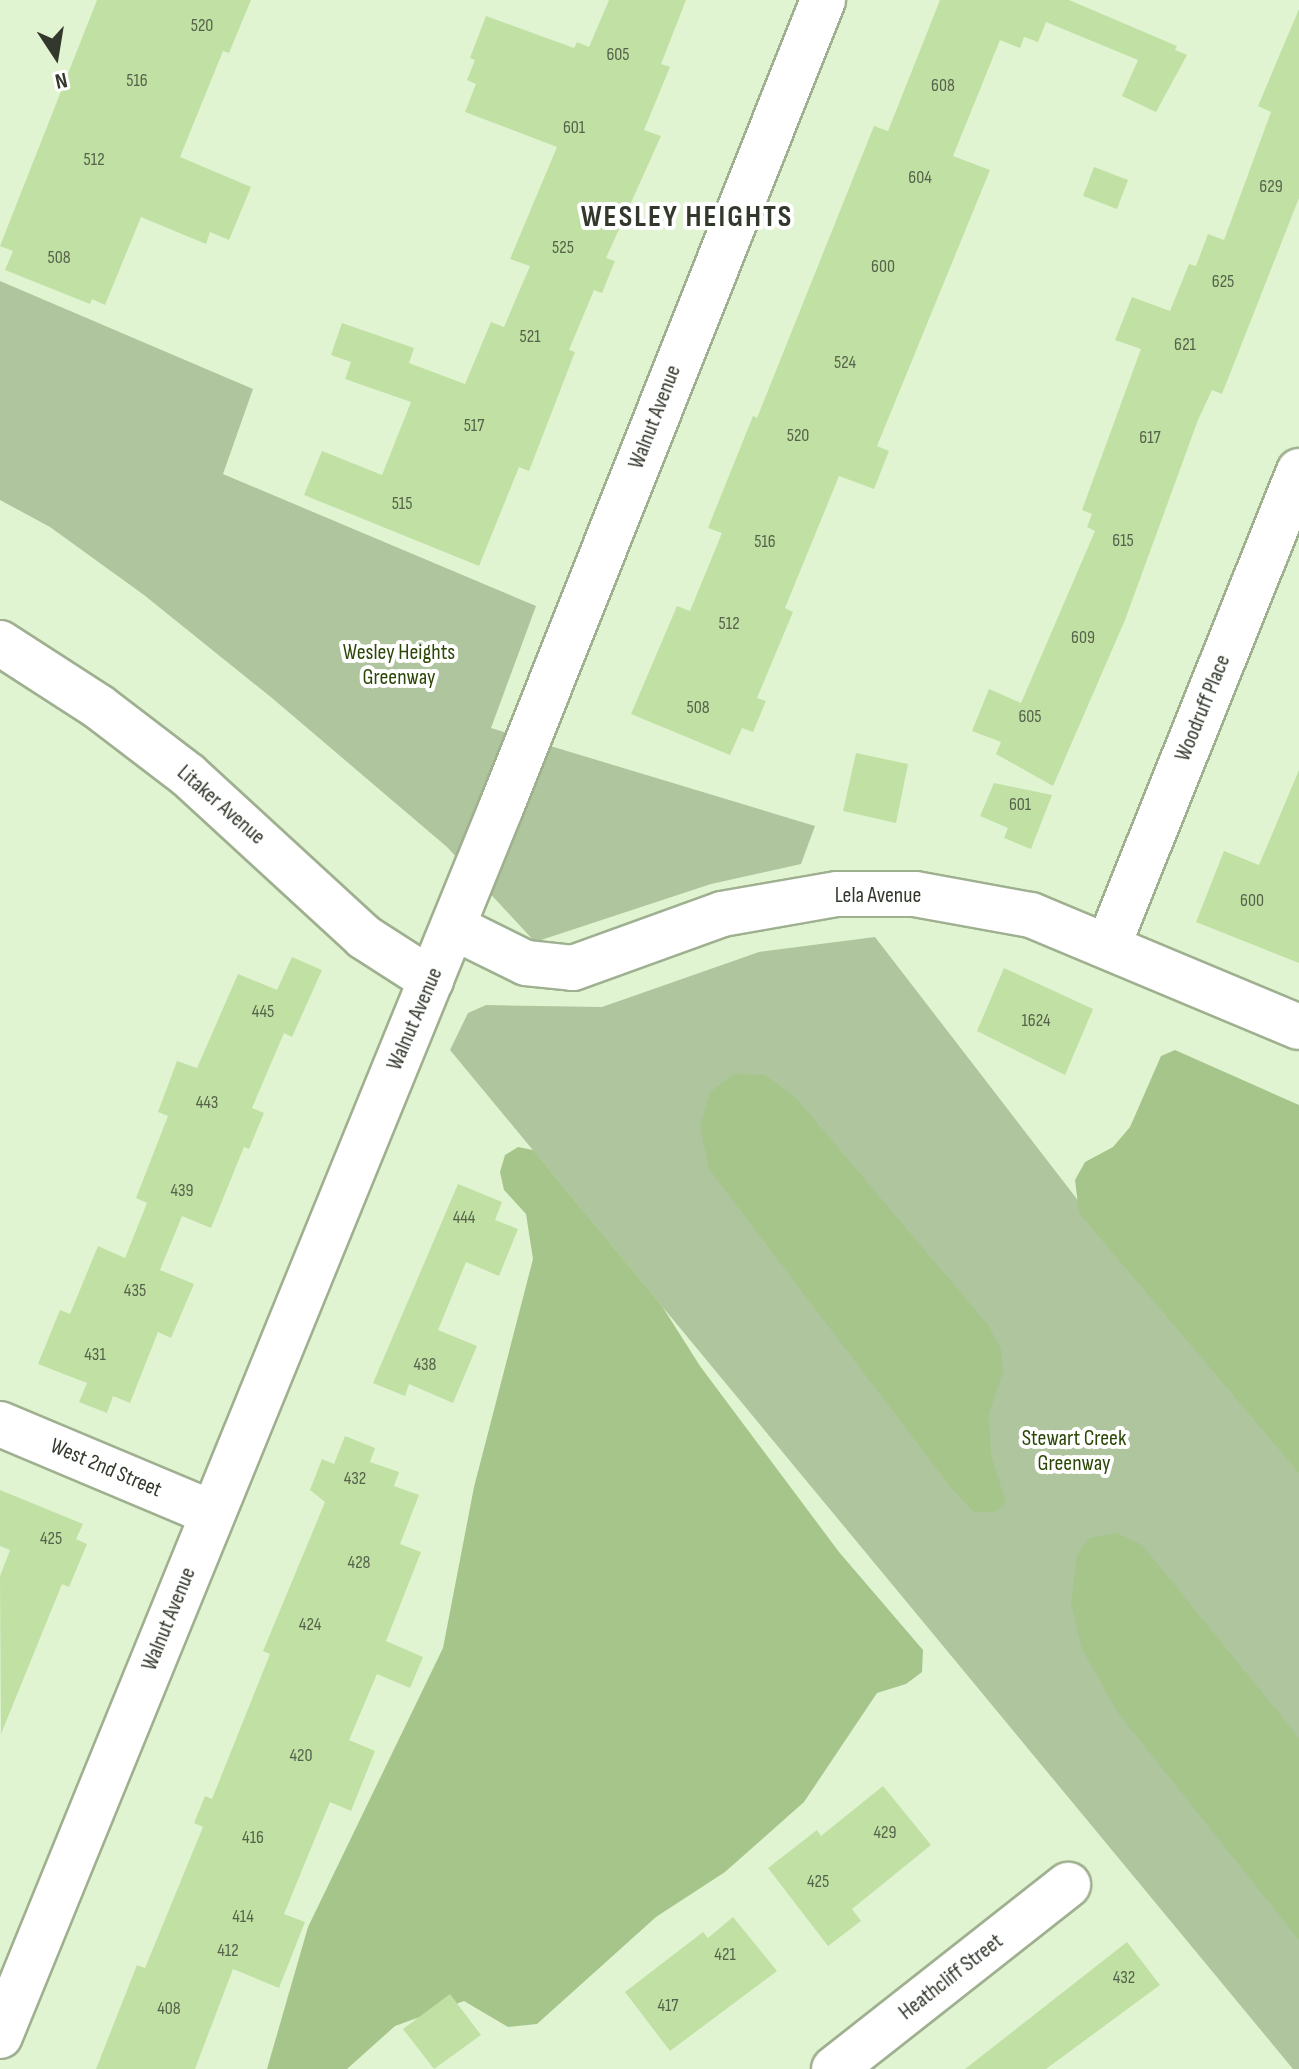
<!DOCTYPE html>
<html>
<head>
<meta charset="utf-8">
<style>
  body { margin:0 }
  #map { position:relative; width:1299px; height:2069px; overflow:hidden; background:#e1f4d2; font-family:"Sofia Sans Condensed",sans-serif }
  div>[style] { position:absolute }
  .green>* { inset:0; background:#afc59d }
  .forest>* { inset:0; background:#a6c58a }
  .building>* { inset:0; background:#c0e0a4 }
  .roads { filter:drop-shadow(2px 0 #9fb090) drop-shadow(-2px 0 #9fb090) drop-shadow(0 2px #9fb090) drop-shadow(0 -2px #9fb090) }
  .minor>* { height:44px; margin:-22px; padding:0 22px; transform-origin:22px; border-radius:22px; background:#fff }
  span { translate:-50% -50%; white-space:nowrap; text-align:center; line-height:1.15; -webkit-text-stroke:8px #fff; paint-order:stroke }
  .number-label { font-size:18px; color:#56634a }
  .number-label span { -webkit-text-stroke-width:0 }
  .street-label { font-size:22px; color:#32392c }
  .park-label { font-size:22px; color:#2c4706 }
  .district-label { font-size:30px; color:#32392c; font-weight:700; letter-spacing:2px }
  .north { position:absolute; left:16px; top:16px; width:80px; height:80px; -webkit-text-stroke:6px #fff; paint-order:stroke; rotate:168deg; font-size:22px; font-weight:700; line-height:32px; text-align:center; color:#32392c }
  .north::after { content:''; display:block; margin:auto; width:28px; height:36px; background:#32392c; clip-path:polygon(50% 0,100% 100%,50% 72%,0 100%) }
</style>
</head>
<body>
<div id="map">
  <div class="green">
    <div style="clip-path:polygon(0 281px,253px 389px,223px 474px,536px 606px,491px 728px,815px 826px,801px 864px,711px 884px,535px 942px,447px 847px,272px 698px,144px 595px,50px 527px,0 500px)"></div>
    <div style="clip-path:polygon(875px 937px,1097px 1225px,1299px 1121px,1299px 2069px,1293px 2069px,450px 1050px,468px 1013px,486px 1005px,602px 1007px,759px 952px)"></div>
  </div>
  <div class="forest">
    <div style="clip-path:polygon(1175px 1050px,1299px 1105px,1299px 1473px,1079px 1213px,1075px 1180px,1085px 1162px,1113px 1147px,1130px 1127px,1161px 1056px)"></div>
    <div style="clip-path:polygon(734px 1074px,765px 1075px,796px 1098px,988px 1325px,1001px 1349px,1003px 1372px,989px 1414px,991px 1455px,1006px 1503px,995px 1512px,974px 1512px,952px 1489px,709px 1169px,700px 1126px,710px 1092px)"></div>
    <div style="clip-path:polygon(518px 1147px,533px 1150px,662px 1306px,700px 1366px,839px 1552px,923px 1650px,922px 1672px,906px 1684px,877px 1693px,804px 1802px,725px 1872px,656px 1917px,537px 2024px,508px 2027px,464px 2001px,395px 2026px,347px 2069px,267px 2069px,308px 1927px,443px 1648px,474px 1487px,533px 1259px,526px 1214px,504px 1190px,500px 1172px,505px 1155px)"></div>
    <div style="clip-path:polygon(1117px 1533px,1142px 1545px,1299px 1738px,1299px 1940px,1118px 1713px,1082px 1649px,1071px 1603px,1077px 1556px,1089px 1538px)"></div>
  </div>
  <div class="building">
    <div style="clip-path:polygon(97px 0,251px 0,229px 53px,223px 51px,180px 157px,251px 187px,229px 240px,210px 232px,206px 244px,141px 217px,105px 305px,92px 299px,90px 304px,5px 270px,13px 251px,0 246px)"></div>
    <div style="clip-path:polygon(609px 0,686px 0,661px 64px,670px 67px,644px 130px,661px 136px,606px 258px,615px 261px,602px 293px,594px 290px,569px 350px,575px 352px,529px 471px,519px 467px,479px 566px,304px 495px,322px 451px,382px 475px,411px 402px,345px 379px,351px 362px,331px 355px,342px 323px,414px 348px,409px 363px,465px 384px,491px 322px,504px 327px,530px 266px,510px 259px,557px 147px,465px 112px,476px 84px,467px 80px,475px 60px,470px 58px,486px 16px,574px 48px,577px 42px,589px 47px)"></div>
    <div style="clip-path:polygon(940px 0,1069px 0,1177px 46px,1175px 50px,1187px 55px,1156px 112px,1122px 96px,1138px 60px,1046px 22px,1038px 42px,1024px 37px,1020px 48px,1000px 40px,953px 156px,990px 170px,877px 446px,889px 451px,874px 489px,839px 476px,785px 608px,793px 612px,757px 698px,766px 701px,753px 732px,742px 728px,730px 755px,631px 714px,677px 606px,690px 611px,722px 533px,708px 528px,753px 416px,757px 418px,874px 126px,888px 131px)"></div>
    <div style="clip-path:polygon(1299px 9px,1299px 198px,1222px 394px,1212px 390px,1198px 420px,1125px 620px,1053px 786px,996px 754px,1001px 742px,972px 731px,989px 689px,1021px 703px,1095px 531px,1087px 527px,1092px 514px,1082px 510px,1141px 349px,1115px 340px,1132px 297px,1170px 311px,1189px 264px,1196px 266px,1208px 234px,1224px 240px,1271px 112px,1258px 106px)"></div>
    <div style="clip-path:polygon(1094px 167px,1128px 180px,1117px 209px,1083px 196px)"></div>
    <div style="clip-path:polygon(856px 753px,908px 764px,896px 823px,843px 811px)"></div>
    <div style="clip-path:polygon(1299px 770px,1299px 963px,1196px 922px,1224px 851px,1259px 865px)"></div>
    <div style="clip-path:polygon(994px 783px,1052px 795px,1031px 849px,1004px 838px,1008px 828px,980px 816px)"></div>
    <div style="clip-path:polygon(292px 957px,322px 970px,292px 1037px,284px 1033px,252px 1108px,264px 1113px,249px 1149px,244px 1147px,211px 1228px,182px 1216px,160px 1270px,194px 1284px,171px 1338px,158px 1332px,130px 1403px,113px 1396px,107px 1413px,79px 1402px,87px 1383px,38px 1364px,60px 1310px,70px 1314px,98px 1246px,125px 1258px,147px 1203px,136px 1198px,168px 1116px,158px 1112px,177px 1061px,197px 1068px,238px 974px,277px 990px)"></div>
    <div style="clip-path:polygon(1004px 968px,1093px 1009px,1065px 1075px,977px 1031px)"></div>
    <div style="clip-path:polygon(458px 1184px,502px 1202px,495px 1220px,518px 1229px,499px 1276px,466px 1262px,438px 1330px,477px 1346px,453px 1403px,409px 1384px,405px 1396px,373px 1383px)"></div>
    <div style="clip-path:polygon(345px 1436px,375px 1448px,370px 1462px,399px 1472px,394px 1486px,419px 1495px,400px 1544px,421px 1552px,386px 1641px,423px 1657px,410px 1688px,377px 1674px,349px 1740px,375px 1751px,351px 1811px,330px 1802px,284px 1914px,305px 1922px,279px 1988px,233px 1969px,195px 2069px,96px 2069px,137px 1965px,145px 1968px,203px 1827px,194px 1823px,205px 1796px,212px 1799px,270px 1654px,263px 1651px,325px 1502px,310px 1490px,322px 1459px,334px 1464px)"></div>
    <div style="clip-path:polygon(0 1490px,83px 1524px,76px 1539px,87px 1544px,69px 1587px,62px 1584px,1px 1734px,0 1576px,10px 1550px,0 1546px)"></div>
    <div style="clip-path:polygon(883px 1786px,931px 1845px,852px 1909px,861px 1921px,828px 1946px,768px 1868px,817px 1830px,821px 1836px)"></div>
    <div style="clip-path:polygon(733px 1917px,777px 1971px,670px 2051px,625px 1992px,703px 1932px,708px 1938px)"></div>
    <div style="clip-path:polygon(1127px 1942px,1160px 1985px,1046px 2069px,965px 2069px)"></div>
    <div style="clip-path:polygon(450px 1994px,481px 2035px,434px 2069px,403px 2029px)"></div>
  </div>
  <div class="roads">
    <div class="minor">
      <div style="left:0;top:643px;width:118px;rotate:32.9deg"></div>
      <div style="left:99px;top:707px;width:112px;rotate:37.4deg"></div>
      <div style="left:188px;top:775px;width:239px;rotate:42.6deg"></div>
      <div style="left:364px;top:937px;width:80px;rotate:32.7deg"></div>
      <div style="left:453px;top:927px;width:81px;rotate:26.3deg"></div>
      <div style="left:526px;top:963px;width:47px;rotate:6.1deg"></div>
      <div style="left:573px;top:968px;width:158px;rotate:-19.9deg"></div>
      <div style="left:722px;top:914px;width:117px;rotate:-9.9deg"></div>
      <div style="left:837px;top:894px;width:78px"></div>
      <div style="left:915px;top:894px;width:118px;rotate:10.3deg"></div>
      <div style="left:1031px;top:915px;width:290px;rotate:22.7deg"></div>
      <div style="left:1108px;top:946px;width:512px;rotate:-68.09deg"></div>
      <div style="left:0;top:1424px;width:230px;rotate:22.8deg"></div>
      <div style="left:0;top:2036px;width:1326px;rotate:-67.81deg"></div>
      <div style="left:501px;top:808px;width:870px;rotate:-68.27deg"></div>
      <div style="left:834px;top:2069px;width:298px;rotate:-38.2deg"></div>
    </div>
  </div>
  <div class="number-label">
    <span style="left:202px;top:26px">520</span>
    <span style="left:618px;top:55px">605</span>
    <span style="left:137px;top:81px">516</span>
    <span style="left:943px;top:86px">608</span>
    <span style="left:574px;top:128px">601</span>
    <span style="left:94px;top:160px">512</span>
    <span style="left:920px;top:178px">604</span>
    <span style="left:1271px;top:187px">629</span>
    <span style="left:563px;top:248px">525</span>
    <span style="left:59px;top:258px">508</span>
    <span style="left:883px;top:267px">600</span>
    <span style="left:1223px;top:282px">625</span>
    <span style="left:530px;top:337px">521</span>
    <span style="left:1185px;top:345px">621</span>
    <span style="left:845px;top:363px">524</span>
    <span style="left:474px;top:426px">517</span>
    <span style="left:798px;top:436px">520</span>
    <span style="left:1150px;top:438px">617</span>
    <span style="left:402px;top:504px">515</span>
    <span style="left:1123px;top:541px">615</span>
    <span style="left:765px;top:542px">516</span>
    <span style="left:729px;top:624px">512</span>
    <span style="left:1083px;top:638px">609</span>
    <span style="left:698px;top:708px">508</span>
    <span style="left:1030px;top:717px">605</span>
    <span style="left:1020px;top:805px">601</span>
    <span style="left:1252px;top:901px">600</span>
    <span style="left:263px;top:1012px">445</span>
    <span style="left:1036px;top:1021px">1624</span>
    <span style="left:207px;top:1103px">443</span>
    <span style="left:182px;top:1191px">439</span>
    <span style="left:464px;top:1218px">444</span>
    <span style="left:135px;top:1291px">435</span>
    <span style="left:95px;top:1355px">431</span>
    <span style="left:425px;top:1365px">438</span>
    <span style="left:355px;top:1479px">432</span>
    <span style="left:51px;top:1539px">425</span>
    <span style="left:359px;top:1563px">428</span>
    <span style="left:310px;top:1625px">424</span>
    <span style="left:301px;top:1756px">420</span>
    <span style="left:885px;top:1833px">429</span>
    <span style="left:253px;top:1838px">416</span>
    <span style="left:818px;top:1882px">425</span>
    <span style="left:243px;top:1917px">414</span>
    <span style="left:228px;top:1951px">412</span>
    <span style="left:725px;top:1955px">421</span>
    <span style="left:1124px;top:1978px">432</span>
    <span style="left:668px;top:2006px">417</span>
    <span style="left:169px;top:2009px">408</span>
  </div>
  <div class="street-label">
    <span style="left:655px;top:417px;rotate:-69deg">Walnut Avenue</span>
    <span style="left:1203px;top:708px;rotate:-68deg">Woodruff Place</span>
    <span style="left:221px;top:805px;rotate:41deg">Litaker Avenue</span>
    <span style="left:878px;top:896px">Lela Avenue</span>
    <span style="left:415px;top:1019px;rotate:-67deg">Walnut Avenue</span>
    <span style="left:106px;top:1468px;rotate:23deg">West 2nd Street</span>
    <span style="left:169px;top:1619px;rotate:-68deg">Walnut Avenue</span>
    <span style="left:951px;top:1977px;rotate:-38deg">Heathcliff Street</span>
  </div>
  <div class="park-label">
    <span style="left:399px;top:665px">Wesley Heights<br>Greenway</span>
    <span style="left:1074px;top:1451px">Stewart Creek<br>Greenway</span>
  </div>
  <div class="district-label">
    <span style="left:687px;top:217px">WESLEY HEIGHTS</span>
  </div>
  <div class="north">N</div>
</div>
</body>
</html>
